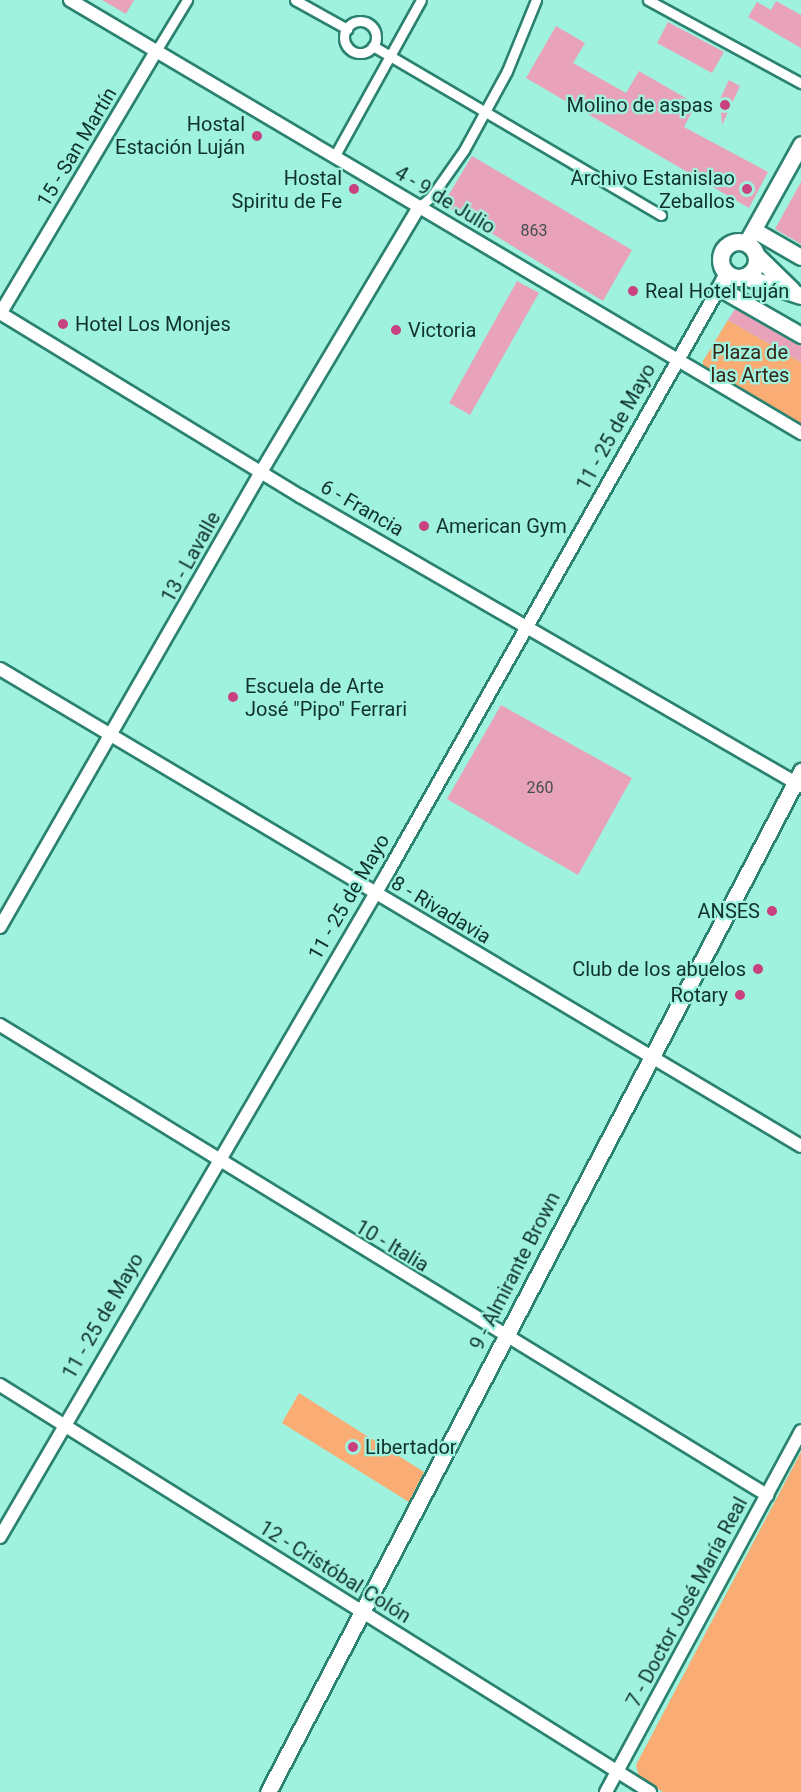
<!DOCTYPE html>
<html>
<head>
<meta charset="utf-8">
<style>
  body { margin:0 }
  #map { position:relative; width:801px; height:1792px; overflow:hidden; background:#9ff2de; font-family:Roboto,sans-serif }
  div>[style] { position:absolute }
  .green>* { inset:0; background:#f9ad74 }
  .building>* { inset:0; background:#e8a3bb }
  .roads { filter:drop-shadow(2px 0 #2b8270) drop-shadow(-2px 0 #2b8270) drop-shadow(0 2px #2b8270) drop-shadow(0 -2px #2b8270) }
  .pedestrian>* { height:9px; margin:-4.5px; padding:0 4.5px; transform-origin:4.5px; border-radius:4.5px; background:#fff }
  .pedestrian>.ring { margin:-4.5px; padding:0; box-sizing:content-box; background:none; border:9px solid #fff; border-radius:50% }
  .minor>* { height:12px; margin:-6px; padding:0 6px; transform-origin:6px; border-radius:6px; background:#fff }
  .tertiary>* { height:15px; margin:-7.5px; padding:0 7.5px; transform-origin:7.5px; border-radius:7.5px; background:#fff }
  .secondary>* { height:16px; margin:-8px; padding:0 8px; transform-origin:8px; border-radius:8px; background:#fff }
  .secondary>.ring { margin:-8px; padding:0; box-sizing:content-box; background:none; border:16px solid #fff; border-radius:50% }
  .dots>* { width:16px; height:16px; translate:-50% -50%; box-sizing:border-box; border:3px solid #9ff2de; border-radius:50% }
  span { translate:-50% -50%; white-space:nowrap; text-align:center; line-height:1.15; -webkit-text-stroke:4.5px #9ff2de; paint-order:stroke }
  .number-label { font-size:16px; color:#454e4f }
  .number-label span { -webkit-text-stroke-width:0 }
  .poi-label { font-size:20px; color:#0f322b }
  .right { translate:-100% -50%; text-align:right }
  .left { translate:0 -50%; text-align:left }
  .street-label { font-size:20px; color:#0f322b }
  .park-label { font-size:20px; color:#372416 }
</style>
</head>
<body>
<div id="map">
  <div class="green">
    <div style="clip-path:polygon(728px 320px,801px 362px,801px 425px,703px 368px,703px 361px)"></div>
    <div style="clip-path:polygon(299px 1393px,424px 1472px,409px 1502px,282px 1423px)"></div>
    <div style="clip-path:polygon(801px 1452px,801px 1792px,663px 1792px,639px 1777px,636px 1765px)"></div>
  </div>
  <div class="building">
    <div style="clip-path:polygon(102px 0,134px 0,126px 14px)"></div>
    <div style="clip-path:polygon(776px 1px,801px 15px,801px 48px,748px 17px,757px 2px,771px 10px)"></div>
    <div style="clip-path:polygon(668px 22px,724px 52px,712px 73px,657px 43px)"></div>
    <div style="clip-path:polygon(556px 26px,585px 43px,573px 63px,626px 93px,639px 71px,696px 104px,684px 127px,768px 172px,749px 208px,526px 78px)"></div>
    <div style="clip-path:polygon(729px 80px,740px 86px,722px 125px,720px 99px)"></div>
    <div style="clip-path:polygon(472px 156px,632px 250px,603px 301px,443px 204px)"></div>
    <div style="clip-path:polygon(801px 182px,801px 244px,775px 229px)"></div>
    <div style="clip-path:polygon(517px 281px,539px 293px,470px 415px,449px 403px)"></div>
    <div style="clip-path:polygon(735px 309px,801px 346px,801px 362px,728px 320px)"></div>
    <div style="clip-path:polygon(501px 705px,632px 778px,578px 875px,447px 799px)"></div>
  </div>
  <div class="roads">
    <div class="pedestrian">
      <div style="left:295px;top:0;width:60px;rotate:29.1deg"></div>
      <div style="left:648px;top:0;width:174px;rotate:28.5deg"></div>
      <div class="ring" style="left:344px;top:21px;width:23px;height:23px"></div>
      <div style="left:373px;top:46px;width:334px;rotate:30.4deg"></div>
      <div style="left:156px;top:51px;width:60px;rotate:-58.7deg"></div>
      <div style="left:334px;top:157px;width:179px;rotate:-61deg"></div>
      <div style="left:419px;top:207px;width:16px;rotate:-40deg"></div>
      <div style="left:431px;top:197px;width:57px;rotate:-54.9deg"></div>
      <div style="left:464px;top:150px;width:90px;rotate:-61.4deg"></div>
      <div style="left:507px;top:71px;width:77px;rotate:-67.8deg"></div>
    </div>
    <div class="minor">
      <div style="left:70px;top:0;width:850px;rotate:30.64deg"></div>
      <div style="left:0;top:313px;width:351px;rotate:31.4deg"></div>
      <div style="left:300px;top:496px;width:579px;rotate:30.06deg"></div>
      <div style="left:0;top:314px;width:306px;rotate:-59.3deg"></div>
      <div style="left:0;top:669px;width:932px;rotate:30.77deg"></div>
      <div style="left:0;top:927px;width:525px;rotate:-60.16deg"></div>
      <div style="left:261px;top:472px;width:309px;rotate:-59.2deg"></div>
      <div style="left:0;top:1025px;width:900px;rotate:31.5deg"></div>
      <div style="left:0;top:1385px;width:767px;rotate:32.05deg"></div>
      <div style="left:0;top:1537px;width:770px;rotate:-59.74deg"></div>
      <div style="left:388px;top:872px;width:671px;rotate:-60.46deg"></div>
      <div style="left:606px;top:1792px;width:410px;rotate:-61.6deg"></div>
    </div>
    <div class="tertiary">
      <div style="left:754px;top:230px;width:54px;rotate:29.9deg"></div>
      <div style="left:746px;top:243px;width:113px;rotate:-60.9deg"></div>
      <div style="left:727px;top:273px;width:17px;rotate:118deg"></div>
      <div style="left:719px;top:288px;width:95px;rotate:29.8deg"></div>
      <div style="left:268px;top:1792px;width:1152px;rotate:-62.43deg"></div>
    </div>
    <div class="secondary">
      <div class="ring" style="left:721px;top:242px;width:20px;height:20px"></div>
      <div style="left:757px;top:256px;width:49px;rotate:44.2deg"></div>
      <div style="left:745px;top:277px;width:59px;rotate:18.7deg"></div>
    </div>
  </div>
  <div class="dots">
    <div style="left:725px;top:105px;background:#c9417e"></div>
    <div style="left:257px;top:136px;background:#c9417e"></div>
    <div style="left:354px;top:189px;background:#c9417e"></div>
    <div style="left:747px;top:189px;background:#c9417e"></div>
    <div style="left:633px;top:291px;background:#c9417e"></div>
    <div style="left:63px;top:324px;background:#c9417e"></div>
    <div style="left:396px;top:330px;background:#c9417e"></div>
    <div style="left:424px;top:526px;background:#c9417e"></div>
    <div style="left:233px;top:697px;background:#c9417e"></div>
    <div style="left:772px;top:911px;background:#c9417e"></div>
    <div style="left:758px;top:969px;background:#c9417e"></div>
    <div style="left:740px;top:995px;background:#c9417e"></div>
    <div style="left:353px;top:1447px;background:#c9417e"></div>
  </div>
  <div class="number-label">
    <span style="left:534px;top:231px">863</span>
    <span style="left:540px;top:788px">260</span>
  </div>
  <div class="poi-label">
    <span class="right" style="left:713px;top:105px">Molino de aspas</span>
    <span class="right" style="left:245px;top:136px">Hostal<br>Estación Luján</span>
    <span class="right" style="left:342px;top:190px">Hostal<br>Spiritu de Fe</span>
    <span class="right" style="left:735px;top:190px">Archivo Estanislao<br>Zeballos</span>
    <span class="left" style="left:645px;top:291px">Real Hotel Luján</span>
    <span class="left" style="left:75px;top:324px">Hotel Los Monjes</span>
    <span class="left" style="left:408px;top:330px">Victoria</span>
    <span class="left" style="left:436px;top:526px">American Gym</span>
    <span class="left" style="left:245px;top:698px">Escuela de Arte<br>José "Pipo" Ferrari</span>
    <span class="right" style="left:760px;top:911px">ANSES</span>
    <span class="right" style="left:746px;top:969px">Club de los abuelos</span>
    <span class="right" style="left:728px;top:995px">Rotary</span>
    <span class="left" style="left:365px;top:1447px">Libertador</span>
  </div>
  <div class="street-label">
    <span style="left:77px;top:147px;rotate:-59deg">15 - San Martín</span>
    <span style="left:445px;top:200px;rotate:31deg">4 - 9 de Julio</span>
    <span style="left:616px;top:427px;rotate:-61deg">11 - 25 de Mayo</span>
    <span style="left:362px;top:508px;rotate:30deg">6 - Francia</span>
    <span style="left:191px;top:557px;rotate:-61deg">13 - Lavalle</span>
    <span style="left:349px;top:897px;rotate:-60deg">11 - 25 de Mayo</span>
    <span style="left:441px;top:910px;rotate:31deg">8 - Rivadavia</span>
    <span style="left:392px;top:1246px;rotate:31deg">10 - Italia</span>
    <span style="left:515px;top:1271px;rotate:-63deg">9 - Almirante Brown</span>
    <span style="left:103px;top:1316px;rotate:-60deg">11 - 25 de Mayo</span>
    <span style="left:335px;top:1572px;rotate:32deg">12 - Cristóbal Colón</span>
    <span style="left:687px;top:1602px;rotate:-62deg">7 - Doctor José María Real</span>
  </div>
  <div class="park-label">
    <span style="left:750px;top:364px">Plaza de<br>las Artes</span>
  </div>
</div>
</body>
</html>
